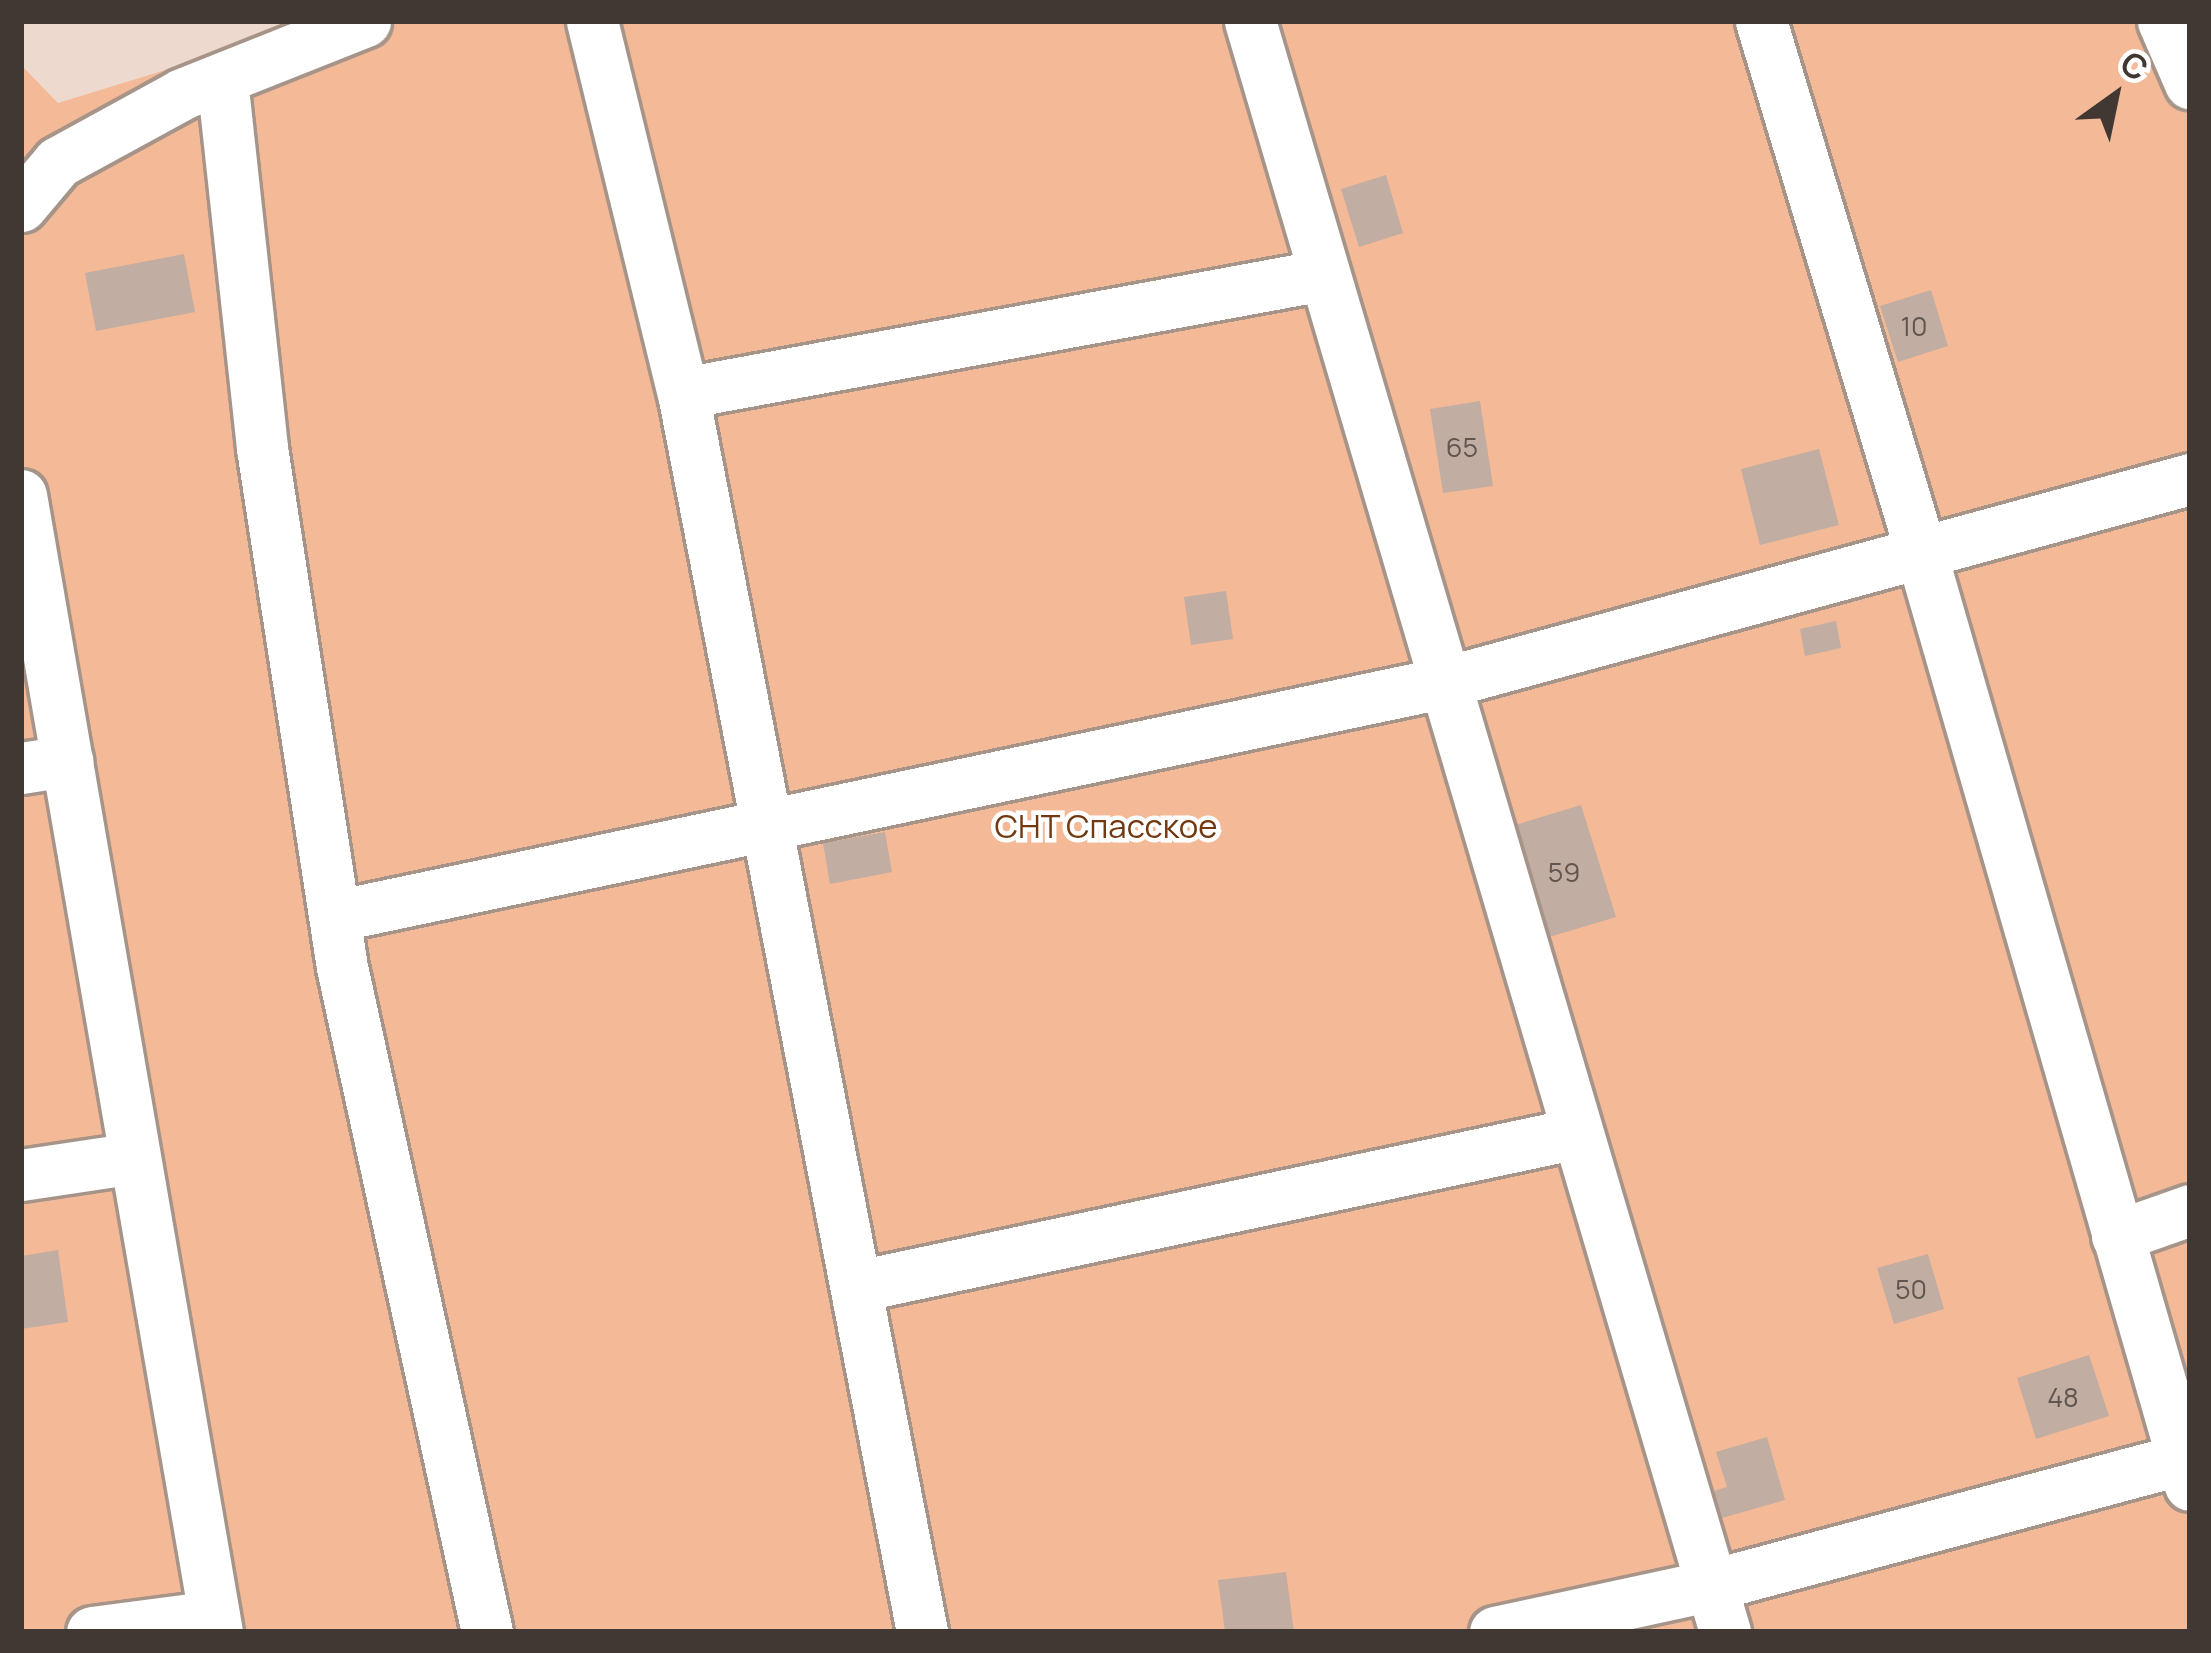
<!DOCTYPE html>
<html>
<head>
<meta charset="utf-8">
<style>
  body { margin:0 }
  #map { position:relative; width:2211px; height:1653px; overflow:hidden; background:#eed9ce; font-family:Manrope,sans-serif }
  div>[style] { position:absolute }
  .green>* { inset:0; background:#f4b997 }
  .building>* { inset:0; background:#c2ada2 }
  .roads { filter:drop-shadow(3px 0 #a79489) drop-shadow(-3px 0 #a79489) drop-shadow(0 3px #a79489) drop-shadow(0 -3px #a79489) }
  .minor>* { height:51px; margin:-25.5px; padding:0 25.5px; transform-origin:25.5px; border-radius:25.5px; background:#fff }
  span { translate:-50% -50%; white-space:nowrap; text-align:center; line-height:1.15; -webkit-text-stroke:9px #fff; paint-order:stroke }
  .number-label { font-size:27px; color:#615550 }
  .number-label span { -webkit-text-stroke-width:0 }
  .park-label { font-size:33px; color:#72380f }
  .frame { position:absolute; inset:0; border:24px solid #413834; pointer-events:none }
  .north { position:absolute; left:2055px; top:36px; width:120px; height:120px; -webkit-text-stroke:9px #fff; paint-order:stroke; rotate:33deg; font-size:33px; font-weight:700; line-height:48px; text-align:center; color:#413834 }
  .north::after { content:''; display:block; margin:auto; width:42px; height:54px; background:#413834; clip-path:polygon(50% 0,100% 100%,50% 72%,0 100%) }
</style>
</head>
<body>
<div id="map">
  <div class="green">
    <div style="clip-path:polygon(325px 21px,2170px 21px,2190px 76px,2190px 1632px,21px 1632px,21px 65px,58px 103px)"></div>
  </div>
  <div class="building">
    <div style="clip-path:polygon(1386px 175px,1403px 233px,1359px 247px,1341px 189px)"></div>
    <div style="clip-path:polygon(184px 254px,195px 312px,96px 331px,85px 273px)"></div>
    <div style="clip-path:polygon(1931px 290px,1948px 346px,1898px 362px,1880px 306px)"></div>
    <div style="clip-path:polygon(1480px 401px,1493px 486px,1443px 493px,1430px 409px)"></div>
    <div style="clip-path:polygon(1819px 449px,1839px 525px,1760px 545px,1741px 469px)"></div>
    <div style="clip-path:polygon(1226px 591px,1233px 639px,1191px 645px,1184px 597px)"></div>
    <div style="clip-path:polygon(1836px 621px,1841px 648px,1805px 656px,1800px 629px)"></div>
    <div style="clip-path:polygon(1581px 805px,1616px 917px,1546px 938px,1512px 826px)"></div>
    <div style="clip-path:polygon(885px 832px,892px 872px,830px 884px,823px 843px)"></div>
    <div style="clip-path:polygon(58px 1250px,68px 1322px,21px 1329px,21px 1256px)"></div>
    <div style="clip-path:polygon(1928px 1254px,1944px 1309px,1894px 1324px,1877px 1268px)"></div>
    <div style="clip-path:polygon(2089px 1355px,2109px 1416px,2036px 1439px,2017px 1378px)"></div>
    <div style="clip-path:polygon(1767px 1437px,1785px 1500px,1722px 1518px,1714px 1491px,1727px 1487px,1716px 1452px)"></div>
    <div style="clip-path:polygon(1286px 1572px,1294px 1632px,1225px 1632px,1218px 1580px)"></div>
  </div>
  <div class="roads">
    <div class="minor">
      <div style="left:592px;top:21px;width:383px;rotate:76.3deg"></div>
      <div style="left:683px;top:393px;width:1262px;rotate:79.08deg"></div>
      <div style="left:1250px;top:21px;width:1680px;rotate:73.57deg"></div>
      <div style="left:1761px;top:21px;width:551px;rotate:73.24deg"></div>
      <div style="left:1920px;top:549px;width:974px;rotate:73.91deg"></div>
      <div style="left:2163px;top:21px;width:68px;rotate:66.5deg"></div>
      <div style="left:222px;top:79px;width:371px;rotate:83.8deg"></div>
      <div style="left:262px;top:448px;width:525px;rotate:81.24deg"></div>
      <div style="left:342px;top:967px;width:681px;rotate:77.7deg"></div>
      <div style="left:21px;top:206px;width:57px;rotate:-49.9deg"></div>
      <div style="left:58px;top:162px;width:141px;rotate:-28.7deg"></div>
      <div style="left:182px;top:94px;width:197px;rotate:-21.7deg"></div>
      <div style="left:683px;top:393px;width:651px;rotate:-10.45deg"></div>
      <div style="left:21px;top:495px;width:1154px;rotate:80.22deg"></div>
      <div style="left:21px;top:768px;width:47px;rotate:-8.7deg"></div>
      <div style="left:335px;top:916px;width:1135px;rotate:-11.89deg"></div>
      <div style="left:1446px;top:682px;width:771px;rotate:-15.26deg"></div>
      <div style="left:21px;top:1175px;width:115px;rotate:-8.5deg"></div>
      <div style="left:2117px;top:1236px;width:77px;rotate:-19.6deg"></div>
      <div style="left:858px;top:1286px;width:735px;rotate:-12.01deg"></div>
      <div style="left:92px;top:1632px;width:123px;rotate:-7.5deg"></div>
      <div style="left:1495px;top:1632px;width:222px;rotate:-12.2deg"></div>
      <div style="left:1712px;top:1585px;width:487px;rotate:-15deg"></div>
    </div>
  </div>
  <div class="number-label">
    <span style="left:1914px;top:326px">10</span>
    <span style="left:1462px;top:447px">65</span>
    <span style="left:1564px;top:872px">59</span>
    <span style="left:1911px;top:1289px">50</span>
    <span style="left:2063px;top:1397px">48</span>
  </div>
  <div class="park-label">
    <span style="left:1106px;top:826px">СНТ Спасское</span>
  </div>
  <div class="frame"></div>
  <div class="north">С</div>
</div>
</body>
</html>
